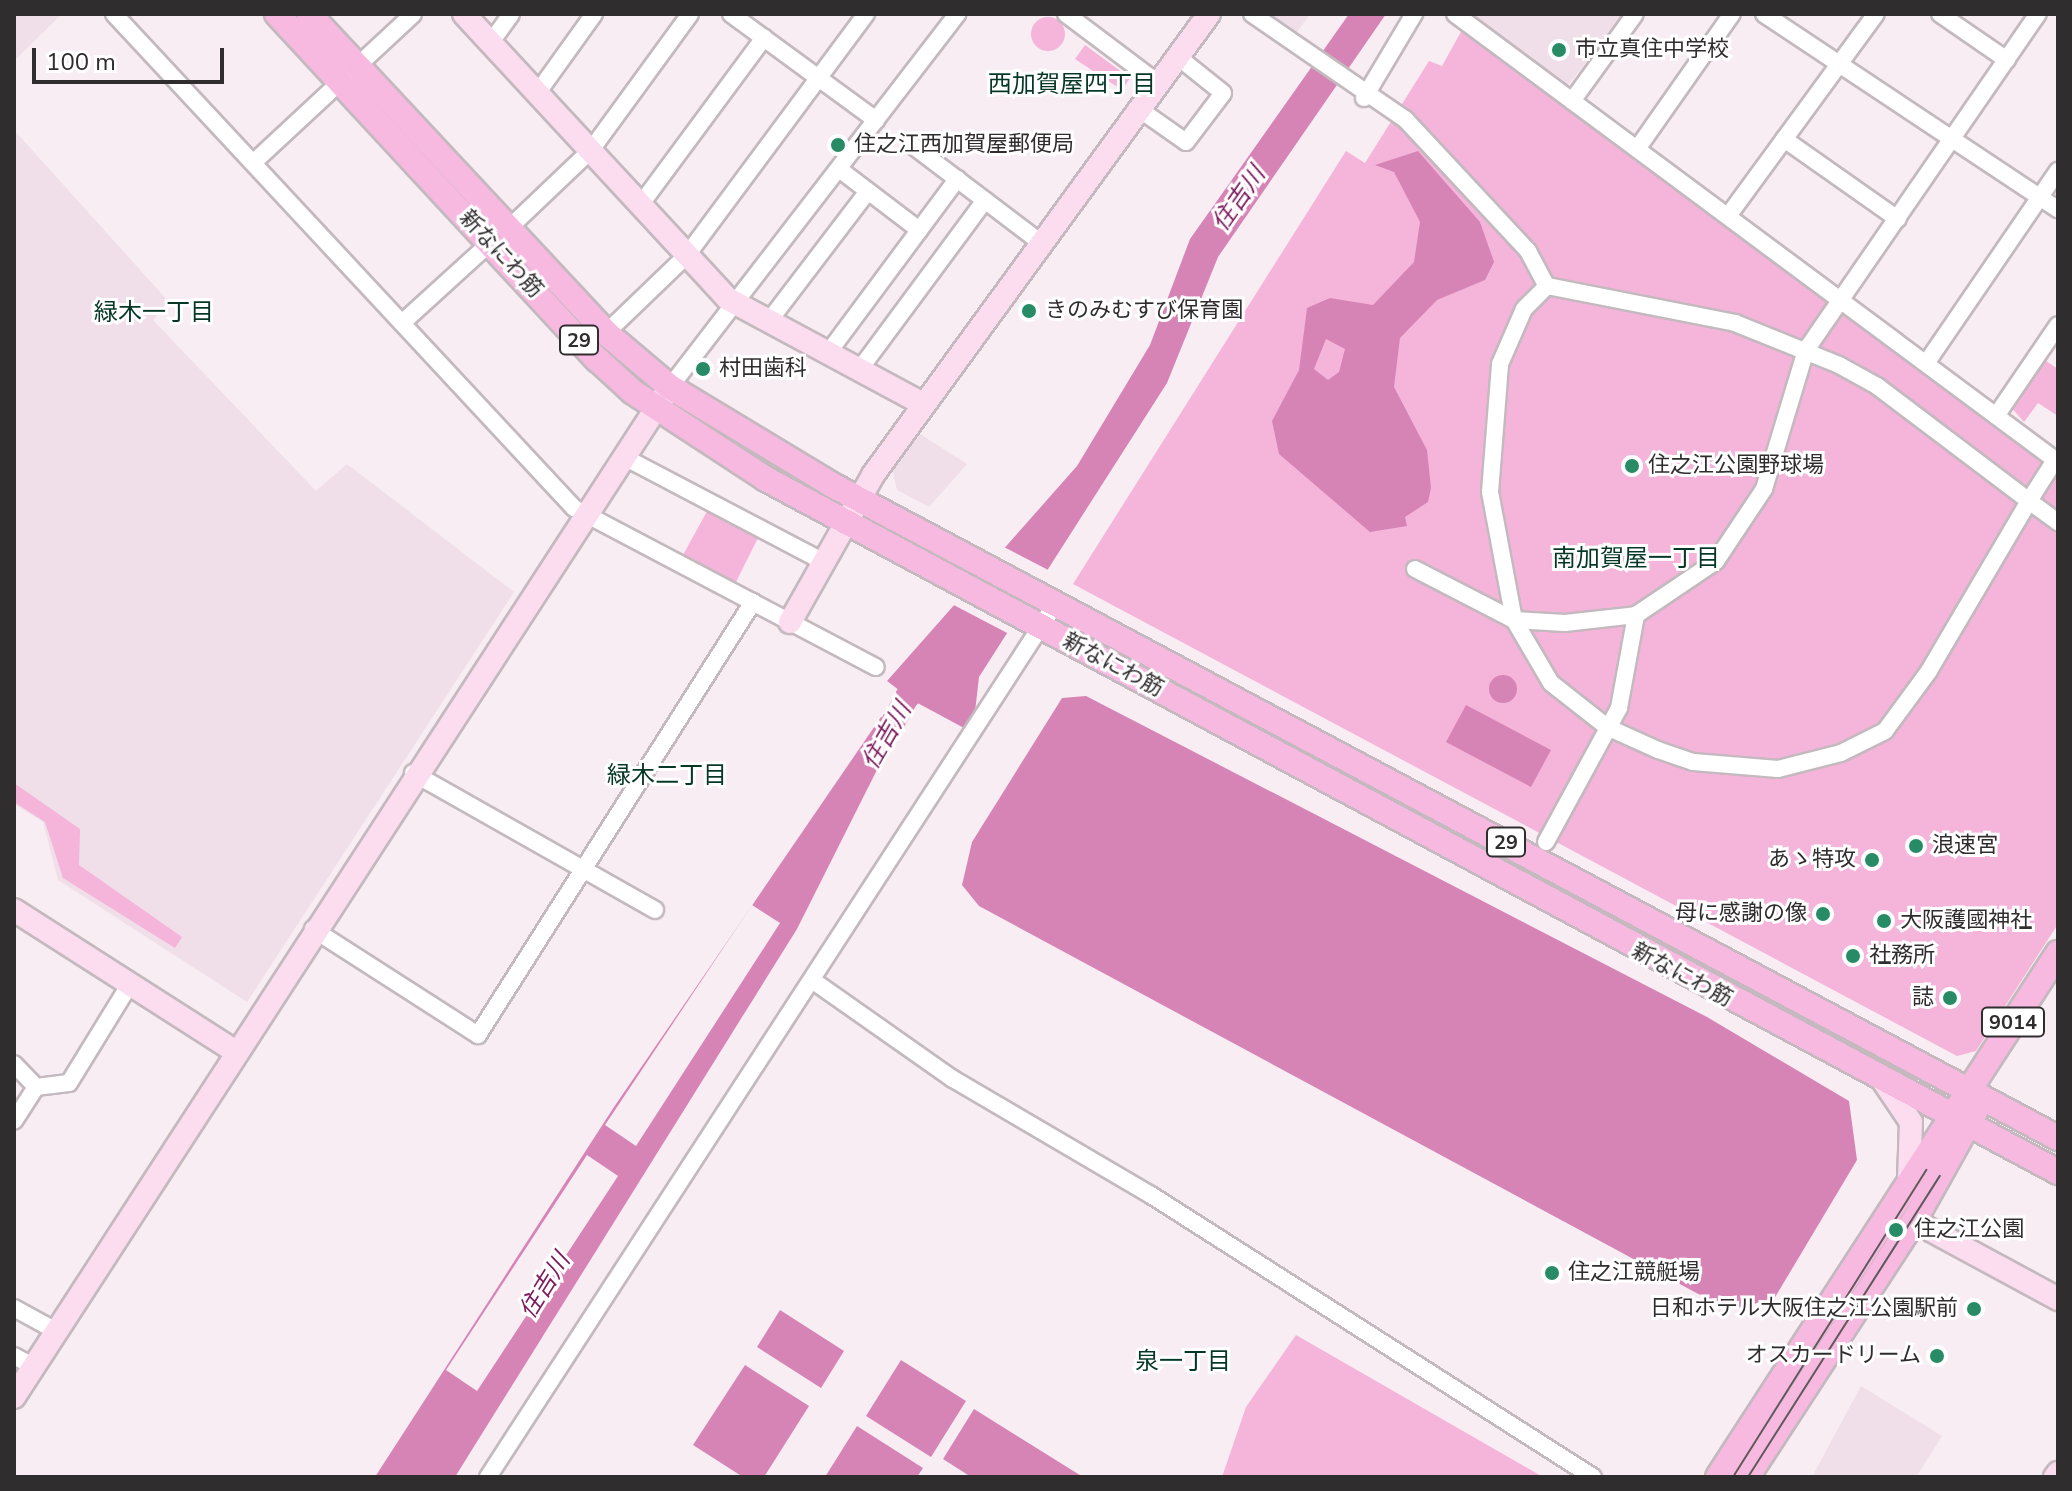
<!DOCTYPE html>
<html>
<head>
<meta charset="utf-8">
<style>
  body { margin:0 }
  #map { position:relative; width:2072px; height:1491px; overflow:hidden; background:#f8edf3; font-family:"Nunito Sans","Noto Sans JP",sans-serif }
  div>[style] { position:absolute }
  .built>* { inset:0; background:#f0dee8 }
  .green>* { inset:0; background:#f5b4da }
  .round { border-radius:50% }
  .water>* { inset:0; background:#d684b6 }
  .pier>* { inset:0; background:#f8edf3 }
  .river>* { height:24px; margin:-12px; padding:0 12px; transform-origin:12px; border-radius:12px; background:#d684b6 }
  .roads { filter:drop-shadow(2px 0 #c3b9be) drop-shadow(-2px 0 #c3b9be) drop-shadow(0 2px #c3b9be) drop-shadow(0 -2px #c3b9be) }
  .street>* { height:16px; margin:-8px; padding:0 8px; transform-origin:8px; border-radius:8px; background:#fff }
  .secondary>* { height:22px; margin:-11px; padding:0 11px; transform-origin:11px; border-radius:11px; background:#fcdcef }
  .primary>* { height:24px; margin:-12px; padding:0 12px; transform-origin:12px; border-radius:12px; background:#f8b9e0 }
  .tram>* { height:2px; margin:-1px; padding:0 1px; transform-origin:1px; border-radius:1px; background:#5e5a5c }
  .dots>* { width:22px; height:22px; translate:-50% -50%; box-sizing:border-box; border:4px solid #fff; border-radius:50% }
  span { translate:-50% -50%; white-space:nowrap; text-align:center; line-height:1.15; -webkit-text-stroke:6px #fff; paint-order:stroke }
  .shield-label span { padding:2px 6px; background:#fff; border:2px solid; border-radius:6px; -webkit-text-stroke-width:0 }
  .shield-label { font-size:20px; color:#302d2f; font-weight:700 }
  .poi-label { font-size:22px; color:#302d2f }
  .left { translate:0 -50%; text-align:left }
  .right { translate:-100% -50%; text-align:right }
  .street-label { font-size:22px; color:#302d2f }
  .neighbourhood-label { font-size:24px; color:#063726 }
  .water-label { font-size:24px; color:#7b1b5d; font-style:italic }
  .frame { position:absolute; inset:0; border:16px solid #302d2f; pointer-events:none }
  .scale { position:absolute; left:32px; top:48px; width:192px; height:36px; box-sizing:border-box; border:4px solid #302d2f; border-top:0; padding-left:10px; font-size:24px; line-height:28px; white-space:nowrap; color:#302d2f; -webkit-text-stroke:6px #fff; paint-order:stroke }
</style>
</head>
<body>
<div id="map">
  <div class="built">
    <div style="clip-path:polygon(14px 14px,62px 14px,14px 61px)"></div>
    <div style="clip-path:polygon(1264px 14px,1310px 14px,1295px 35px)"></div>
    <div style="clip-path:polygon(1469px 14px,1626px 14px,1567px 86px)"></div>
    <div style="clip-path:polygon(14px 130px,169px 302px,153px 320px,316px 491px,347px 464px,514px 592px,247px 1002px,58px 880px,43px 822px,14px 804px)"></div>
    <div style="clip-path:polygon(920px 434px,967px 464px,929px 507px,897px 490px,893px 471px)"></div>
    <div style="clip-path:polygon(1861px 1386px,1942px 1436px,1916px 1477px,1812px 1477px)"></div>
  </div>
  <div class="green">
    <div class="round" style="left:1031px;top:17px;width:34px;height:34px"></div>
    <div style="clip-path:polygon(1462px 30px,2058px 468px,2058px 924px,1976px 1051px,1957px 1056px,1073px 584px,1346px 151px,1365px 163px,1429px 61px,1442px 66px)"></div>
    <div style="clip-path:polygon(1085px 45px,1130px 78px,1122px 90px,1075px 59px)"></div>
    <div style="clip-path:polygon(2043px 359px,2058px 369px,2058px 416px,2038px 403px,2024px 422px,2010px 406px)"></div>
    <div style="clip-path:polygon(711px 504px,761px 532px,736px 582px,683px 555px)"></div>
    <div style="clip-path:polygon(14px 783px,80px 829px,79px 865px,182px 937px,175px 948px,63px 878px,45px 822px,14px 802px)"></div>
    <div style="clip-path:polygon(1296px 1335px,1543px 1477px,1222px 1477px,1246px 1407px)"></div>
  </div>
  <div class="water">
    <div style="clip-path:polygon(1349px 14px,1386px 14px,1218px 257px,1167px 383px,979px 677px,975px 712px,964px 728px,912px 700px,887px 681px,1077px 466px,1150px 345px,1190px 239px)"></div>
    <div style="clip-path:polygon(evenodd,1418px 151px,1480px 222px,1494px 262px,1485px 280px,1437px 300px,1400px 338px,1394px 387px,1427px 450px,1431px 488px,1428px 502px,1405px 517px,1407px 526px,1370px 532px,1279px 454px,1272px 421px,1299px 370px,1307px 308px,1330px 298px,1373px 305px,1414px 262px,1420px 222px,1394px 172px,1375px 165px,1418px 151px,1326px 339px,1345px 349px,1339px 372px,1328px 380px,1314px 369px,1326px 339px)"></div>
    <div class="round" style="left:1489px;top:675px;width:28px;height:28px"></div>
    <div style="clip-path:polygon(1086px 696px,1707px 1017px,1849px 1101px,1857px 1160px,1774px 1299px,1728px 1310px,979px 906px,962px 885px,972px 842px,1062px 698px)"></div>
    <div style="clip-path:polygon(1466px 705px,1551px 750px,1531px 787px,1446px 742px)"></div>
    <div style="clip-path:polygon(881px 717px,898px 728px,797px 929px,455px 1477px,375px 1477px,614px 1107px)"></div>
    <div style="clip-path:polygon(780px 1310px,844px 1351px,821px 1388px,757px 1347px)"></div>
    <div style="clip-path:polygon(901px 1360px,966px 1401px,931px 1457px,866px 1416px)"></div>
    <div style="clip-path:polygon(745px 1365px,809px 1406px,764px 1477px,743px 1477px,693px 1445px)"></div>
    <div style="clip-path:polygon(974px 1409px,1083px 1477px,971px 1477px,943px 1459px)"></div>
    <div style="clip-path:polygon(857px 1426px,923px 1468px,917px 1477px,825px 1477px)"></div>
  </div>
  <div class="pier">
    <div style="clip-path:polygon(1000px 545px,1052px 572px,1011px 635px,948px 602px)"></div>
    <div style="clip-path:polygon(752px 905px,780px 923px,636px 1146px,605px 1125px)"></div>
    <div style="clip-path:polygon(587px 1155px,618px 1176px,477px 1391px,446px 1370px)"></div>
  </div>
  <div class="river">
    <div style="left:877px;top:751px;width:62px;rotate:-60.9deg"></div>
    <div style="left:907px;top:697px;width:33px;rotate:-38deg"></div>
  </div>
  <div class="roads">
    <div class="street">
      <div style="left:114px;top:14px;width:675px;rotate:47.04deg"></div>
      <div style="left:574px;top:508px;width:341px;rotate:27.8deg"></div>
      <div style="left:731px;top:14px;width:180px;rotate:36.2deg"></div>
      <div style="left:1066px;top:14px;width:115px;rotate:36.9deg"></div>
      <div style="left:1252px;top:14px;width:186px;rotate:34.5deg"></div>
      <div style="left:1405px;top:119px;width:180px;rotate:47deg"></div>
      <div style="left:1528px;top:251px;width:40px;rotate:62deg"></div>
      <div style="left:1455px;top:14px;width:751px;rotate:36.61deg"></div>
      <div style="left:1764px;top:14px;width:353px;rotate:33.6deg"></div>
      <div style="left:1940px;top:14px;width:81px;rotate:34.5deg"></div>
      <div style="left:491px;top:42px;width:34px;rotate:-54deg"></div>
      <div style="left:538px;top:92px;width:96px;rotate:-54.3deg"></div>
      <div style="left:1364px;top:98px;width:98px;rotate:-59.2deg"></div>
      <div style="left:1572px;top:101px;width:107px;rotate:-54.1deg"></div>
      <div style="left:1139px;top:109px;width:57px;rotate:35.1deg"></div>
      <div style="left:1186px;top:142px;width:61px;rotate:-52.9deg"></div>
      <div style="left:1223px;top:93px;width:58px;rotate:-141.3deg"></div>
      <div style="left:1784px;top:139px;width:139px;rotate:35.1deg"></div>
      <div style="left:912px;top:145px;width:162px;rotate:37.2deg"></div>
      <div style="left:1637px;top:149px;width:165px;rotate:-54.9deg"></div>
      <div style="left:254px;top:162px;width:217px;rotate:-42.9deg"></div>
      <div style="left:839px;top:169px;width:101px;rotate:37.3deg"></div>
      <div style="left:641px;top:204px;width:207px;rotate:-53.5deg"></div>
      <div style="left:1728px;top:216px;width:250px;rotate:-53.8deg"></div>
      <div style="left:508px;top:229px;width:115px;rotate:-43.6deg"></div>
      <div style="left:591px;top:150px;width:168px;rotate:-53.9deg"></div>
      <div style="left:769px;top:321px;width:163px;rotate:-52.7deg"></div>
      <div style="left:402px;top:323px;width:119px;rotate:-42.3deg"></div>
      <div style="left:606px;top:333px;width:112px;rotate:-43.9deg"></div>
      <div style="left:687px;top:255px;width:300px;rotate:-53.4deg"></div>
      <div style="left:828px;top:353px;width:217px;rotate:-53.4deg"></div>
      <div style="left:1927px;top:362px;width:232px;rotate:-55.6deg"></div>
      <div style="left:860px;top:369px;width:210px;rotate:-53.5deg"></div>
      <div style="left:670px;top:387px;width:471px;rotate:-52.4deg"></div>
      <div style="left:1996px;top:416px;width:110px;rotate:-55.7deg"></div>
      <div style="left:624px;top:457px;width:224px;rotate:27.7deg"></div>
      <div style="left:2055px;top:460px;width:49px;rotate:122.4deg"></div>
      <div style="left:2029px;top:501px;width:197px;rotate:120.5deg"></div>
      <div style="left:1929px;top:671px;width:74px;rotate:126.3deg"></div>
      <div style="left:1885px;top:731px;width:49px;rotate:153.4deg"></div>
      <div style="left:1841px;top:753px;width:65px;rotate:165.7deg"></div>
      <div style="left:1778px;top:769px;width:85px;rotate:-175.3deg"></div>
      <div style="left:1693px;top:762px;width:37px;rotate:-161deg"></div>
      <div style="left:1658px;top:750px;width:56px;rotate:-155.7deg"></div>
      <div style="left:1607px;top:727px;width:71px;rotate:-141.8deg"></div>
      <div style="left:1551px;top:683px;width:73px;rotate:-120.4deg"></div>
      <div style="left:1514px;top:620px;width:130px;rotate:-100.6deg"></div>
      <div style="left:1490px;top:492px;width:128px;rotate:-85.5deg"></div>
      <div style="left:1500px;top:364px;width:60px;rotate:-66.4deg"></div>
      <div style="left:1524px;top:309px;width:33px;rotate:-45deg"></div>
      <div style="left:1547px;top:286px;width:192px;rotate:11.1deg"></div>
      <div style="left:1735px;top:323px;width:112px;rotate:22deg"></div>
      <div style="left:1839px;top:365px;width:43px;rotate:28.9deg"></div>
      <div style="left:1877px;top:386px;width:191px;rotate:37.1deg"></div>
      <div style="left:2029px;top:501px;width:36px;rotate:36deg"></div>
      <div style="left:1415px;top:569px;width:111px;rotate:27.3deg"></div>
      <div style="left:1514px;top:620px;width:51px;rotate:3.4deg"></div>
      <div style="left:1565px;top:623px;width:71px;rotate:-6.4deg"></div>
      <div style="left:1636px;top:615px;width:97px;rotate:-34deg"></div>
      <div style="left:1716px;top:561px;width:87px;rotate:-56.3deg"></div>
      <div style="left:1764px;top:489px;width:145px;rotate:-73.2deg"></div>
      <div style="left:1806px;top:350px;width:408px;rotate:-55.4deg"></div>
      <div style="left:413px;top:773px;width:278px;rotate:29.5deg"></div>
      <div style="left:1546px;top:842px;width:153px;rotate:-61.4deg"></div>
      <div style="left:1619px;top:708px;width:95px;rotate:-79.6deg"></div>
      <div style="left:313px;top:929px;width:196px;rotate:32.7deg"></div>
      <div style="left:478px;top:1035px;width:513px;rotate:-57.58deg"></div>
      <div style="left:812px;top:980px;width:172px;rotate:35.1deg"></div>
      <div style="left:953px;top:1079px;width:229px;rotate:30.4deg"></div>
      <div style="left:1151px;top:1195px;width:524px;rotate:32.54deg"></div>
      <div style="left:14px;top:1064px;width:32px;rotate:46deg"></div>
      <div style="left:36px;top:1087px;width:40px;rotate:122.9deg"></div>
      <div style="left:36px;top:1087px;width:33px;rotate:-7deg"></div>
      <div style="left:69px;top:1083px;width:116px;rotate:-58.4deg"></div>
      <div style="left:14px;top:1308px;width:48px;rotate:28.7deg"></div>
      <div style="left:14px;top:1356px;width:21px;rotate:28deg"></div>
      <div style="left:488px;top:1477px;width:1042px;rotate:-56.98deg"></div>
    </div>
    <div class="secondary">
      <div style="left:464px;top:14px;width:388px;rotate:47.2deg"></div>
      <div style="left:728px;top:299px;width:221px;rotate:28.3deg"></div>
      <div style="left:790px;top:622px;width:169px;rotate:-60.5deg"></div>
      <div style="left:873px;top:475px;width:570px;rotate:-53.91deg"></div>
      <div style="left:14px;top:910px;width:260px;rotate:32.6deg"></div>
      <div style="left:1884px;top:1082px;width:48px;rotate:56deg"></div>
      <div style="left:1911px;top:1122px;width:57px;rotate:92deg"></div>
      <div style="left:1914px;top:1221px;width:164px;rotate:28.4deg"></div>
      <div style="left:14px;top:1397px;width:1204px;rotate:-57deg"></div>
      <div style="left:2055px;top:1477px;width:5px;rotate:-53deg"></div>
    </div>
    <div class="primary">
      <div style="left:277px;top:14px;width:471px;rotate:47.2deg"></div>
      <div style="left:597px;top:359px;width:49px;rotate:42.5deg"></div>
      <div style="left:633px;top:392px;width:159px;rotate:33.2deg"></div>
      <div style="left:766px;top:479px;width:1466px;rotate:28.21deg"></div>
      <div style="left:309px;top:14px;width:436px;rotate:47deg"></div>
      <div style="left:606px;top:333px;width:84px;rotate:40.2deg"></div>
      <div style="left:670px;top:387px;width:194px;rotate:31.1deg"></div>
      <div style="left:836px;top:487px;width:1385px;rotate:28.05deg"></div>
      <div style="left:1718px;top:1477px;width:625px;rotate:-57.02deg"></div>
      <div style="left:1747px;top:1477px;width:306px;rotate:-56.9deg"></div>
      <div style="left:1914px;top:1221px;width:125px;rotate:-60.8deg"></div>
    </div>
  </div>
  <div class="tram">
    <div style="left:1733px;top:1477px;width:363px;rotate:-57.8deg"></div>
    <div style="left:1748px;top:1477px;width:357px;rotate:-57.5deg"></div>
  </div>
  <div class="dots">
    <div style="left:1559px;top:50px;background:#278b65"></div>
    <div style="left:838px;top:145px;background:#278b65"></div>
    <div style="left:1029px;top:311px;background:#278b65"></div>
    <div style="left:703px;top:369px;background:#278b65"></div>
    <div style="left:1632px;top:466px;background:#278b65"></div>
    <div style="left:1916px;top:846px;background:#278b65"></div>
    <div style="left:1872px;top:860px;background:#278b65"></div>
    <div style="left:1823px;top:914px;background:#278b65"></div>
    <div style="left:1884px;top:921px;background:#278b65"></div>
    <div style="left:1853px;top:956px;background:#278b65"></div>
    <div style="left:1950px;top:998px;background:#278b65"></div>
    <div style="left:1896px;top:1230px;background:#278b65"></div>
    <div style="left:1552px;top:1273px;background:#278b65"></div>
    <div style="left:1974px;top:1309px;background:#278b65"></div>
    <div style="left:1937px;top:1356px;background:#278b65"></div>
  </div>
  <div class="shield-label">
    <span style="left:579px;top:340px">29</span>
    <span style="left:1506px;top:842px">29</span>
    <span style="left:2013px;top:1022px">9014</span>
  </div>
  <div class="poi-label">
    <span class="left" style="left:1575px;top:50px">市立真住中学校</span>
    <span class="left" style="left:854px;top:145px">住之江西加賀屋郵便局</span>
    <span class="left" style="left:1045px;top:311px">きのみむすび保育園</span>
    <span class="left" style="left:719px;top:369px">村田歯科</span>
    <span class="left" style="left:1648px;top:466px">住之江公園野球場</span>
    <span class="left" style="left:1932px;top:846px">浪速宮</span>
    <span class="right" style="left:1856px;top:860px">あゝ特攻</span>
    <span class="right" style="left:1807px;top:914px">母に感謝の像</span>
    <span class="left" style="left:1900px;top:921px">大阪護國神社</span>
    <span class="left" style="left:1869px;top:956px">社務所</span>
    <span class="right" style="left:1934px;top:998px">誌</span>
    <span class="left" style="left:1914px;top:1230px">住之江公園</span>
    <span class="left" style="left:1568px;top:1273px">住之江競艇場</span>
    <span class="right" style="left:1958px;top:1309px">日和ホテル大阪住之江公園駅前</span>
    <span class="right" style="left:1921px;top:1356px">オスカードリーム</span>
  </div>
  <div class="street-label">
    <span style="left:501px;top:254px;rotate:47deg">新なにわ筋</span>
    <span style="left:1113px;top:665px;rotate:28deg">新なにわ筋</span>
    <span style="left:1682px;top:975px;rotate:28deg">新なにわ筋</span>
  </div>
  <div class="neighbourhood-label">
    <span style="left:1072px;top:85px">西加賀屋四丁目</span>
    <span style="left:154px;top:313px">緑木一丁目</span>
    <span style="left:1636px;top:559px">南加賀屋一丁目</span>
    <span style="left:667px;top:776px">緑木二丁目</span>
    <span style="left:1183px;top:1362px">泉一丁目</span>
  </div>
  <div class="water-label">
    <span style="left:1239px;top:199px;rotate:-55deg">住吉川</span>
    <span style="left:887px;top:736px;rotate:-60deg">住吉川</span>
    <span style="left:545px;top:1286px;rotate:-58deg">住吉川</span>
  </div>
  <div class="frame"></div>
  <div class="scale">100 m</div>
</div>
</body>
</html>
